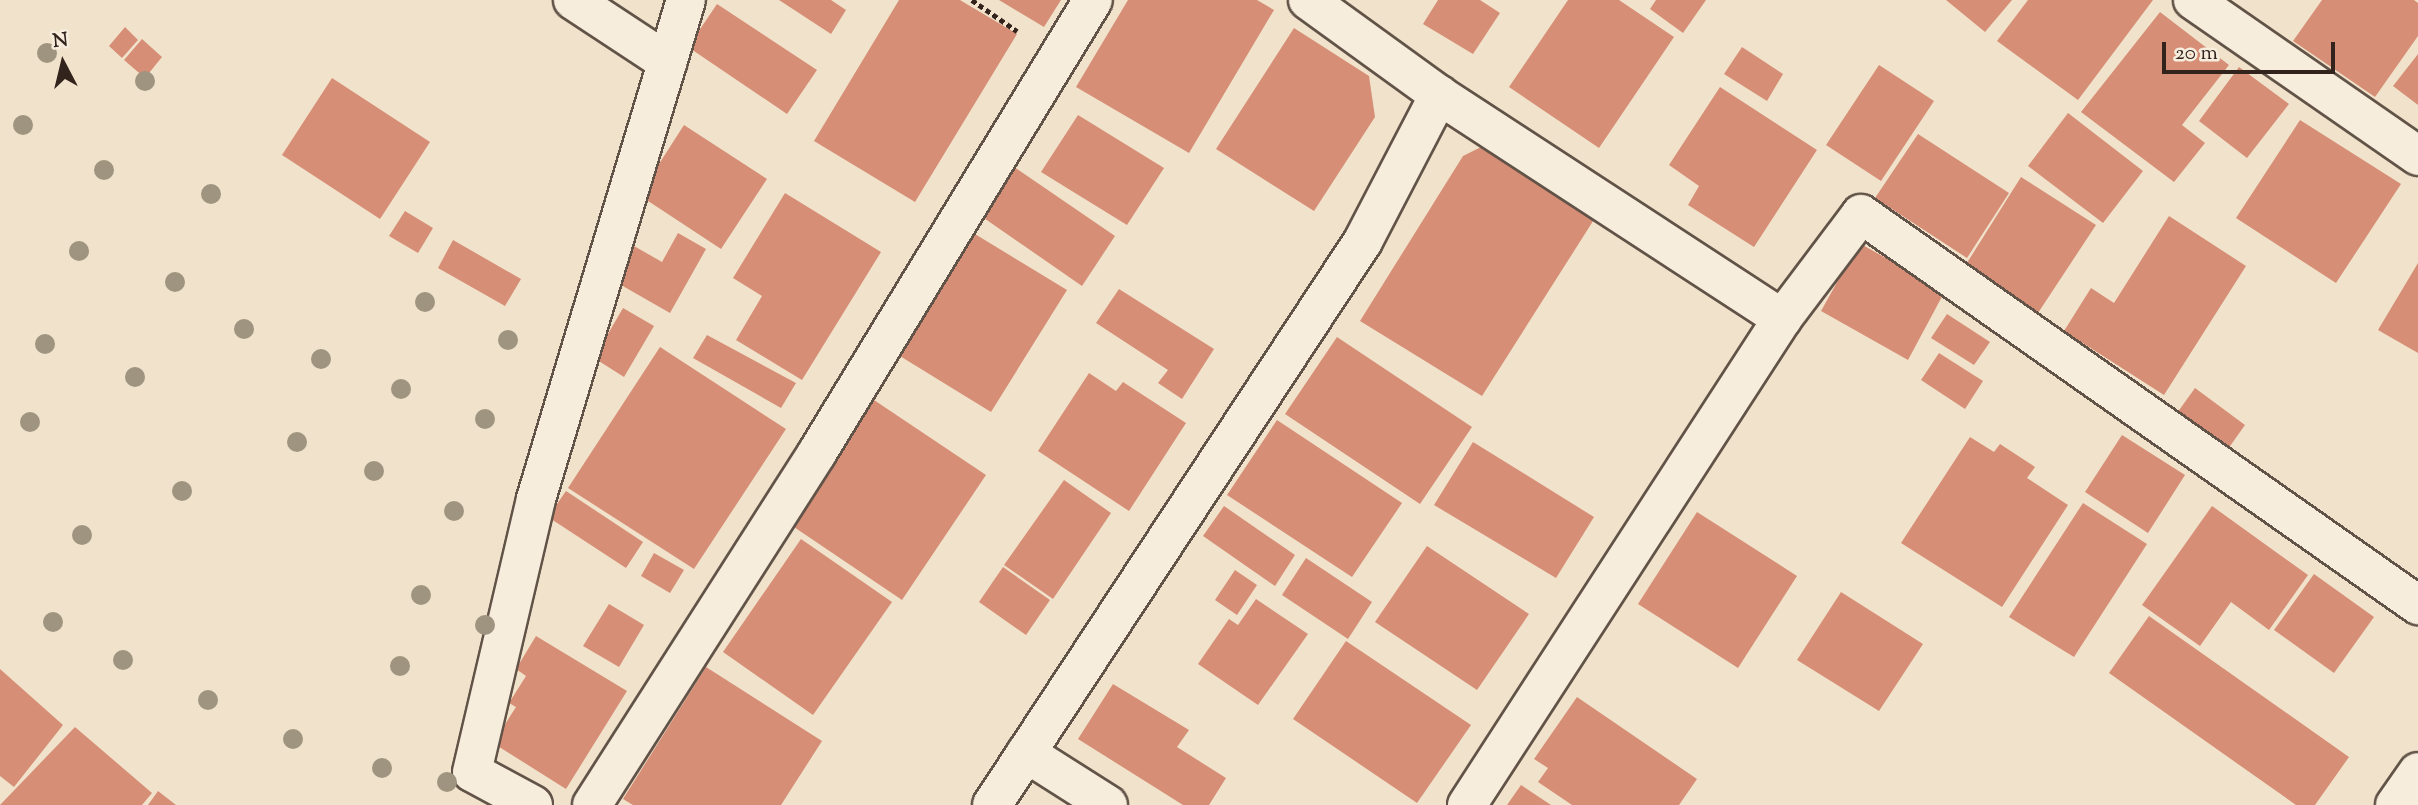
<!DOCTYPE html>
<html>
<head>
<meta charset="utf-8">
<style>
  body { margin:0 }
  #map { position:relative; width:2418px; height:805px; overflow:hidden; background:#f1e3cb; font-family:"Sorts Mill Goudy",serif }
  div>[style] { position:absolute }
  .building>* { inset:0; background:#d68e76 }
  .path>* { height:4.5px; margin-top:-2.25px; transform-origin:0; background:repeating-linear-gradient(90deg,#32231c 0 5px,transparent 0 8.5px) }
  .roads { filter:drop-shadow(2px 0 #625348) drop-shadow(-2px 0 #625348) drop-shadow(0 2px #625348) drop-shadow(0 -2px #625348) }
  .minor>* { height:38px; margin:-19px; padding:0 19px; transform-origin:19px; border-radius:19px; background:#f6eddd }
  .trees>* { width:20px; height:20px; margin:-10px; border-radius:50%; background:#9e947f }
  span { translate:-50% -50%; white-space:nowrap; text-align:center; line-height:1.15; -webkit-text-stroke:6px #f6eddd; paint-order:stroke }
  .north { position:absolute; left:28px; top:28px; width:70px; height:70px; -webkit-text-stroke:5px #f6eddd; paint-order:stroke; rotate:353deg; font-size:19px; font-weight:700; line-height:28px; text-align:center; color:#32231c }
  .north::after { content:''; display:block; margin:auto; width:24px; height:32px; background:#32231c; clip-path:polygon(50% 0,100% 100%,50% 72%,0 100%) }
  .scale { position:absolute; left:2162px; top:42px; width:173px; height:32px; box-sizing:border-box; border:4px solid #32231c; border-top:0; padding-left:9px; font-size:21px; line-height:24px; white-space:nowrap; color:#32231c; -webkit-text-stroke:5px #f6eddd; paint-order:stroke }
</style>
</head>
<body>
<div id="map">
  <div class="building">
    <div style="clip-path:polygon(779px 0,831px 0,846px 10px,831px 34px)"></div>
    <div style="clip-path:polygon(899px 0,960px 0,1017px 34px,915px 202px,814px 141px)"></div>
    <div style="clip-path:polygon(999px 0,1061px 0,1044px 27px)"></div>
    <div style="clip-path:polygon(1128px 0,1257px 0,1274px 10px,1189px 153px,1076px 87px)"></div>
    <div style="clip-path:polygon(1438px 0,1480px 0,1500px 13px,1473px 54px,1423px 24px)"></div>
    <div style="clip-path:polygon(1568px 0,1619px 0,1674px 37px,1599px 148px,1509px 87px)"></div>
    <div style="clip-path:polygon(1656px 0,1706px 0,1683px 33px,1650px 9px)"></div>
    <div style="clip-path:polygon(1946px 0,2012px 0,1985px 32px)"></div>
    <div style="clip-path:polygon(2028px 0,2153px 0,2078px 100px,1997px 41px)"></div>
    <div style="clip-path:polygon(2322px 0,2414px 0,2418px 3px,2418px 36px,2375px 97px,2293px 41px)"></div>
    <div style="clip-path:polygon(717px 4px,817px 70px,787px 114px,688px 47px)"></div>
    <div style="clip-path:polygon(2160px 12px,2229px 65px,2182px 125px,2205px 143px,2174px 182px,2081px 112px)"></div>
    <div style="clip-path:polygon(125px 27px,138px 40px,122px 58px,109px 46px)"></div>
    <div style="clip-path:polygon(1294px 28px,1369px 76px,1375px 117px,1314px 211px,1216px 149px)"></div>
    <div style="clip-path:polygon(142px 39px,162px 57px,145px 78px,124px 60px)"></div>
    <div style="clip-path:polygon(1742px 47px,1783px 74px,1767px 101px,1724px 74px)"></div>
    <div style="clip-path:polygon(2418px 54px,2418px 105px,2393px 86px)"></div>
    <div style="clip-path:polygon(1879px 65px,1934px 101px,1881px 181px,1826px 145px)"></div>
    <div style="clip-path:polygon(2239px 67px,2289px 104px,2247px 158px,2199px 121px)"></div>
    <div style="clip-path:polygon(332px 78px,430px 142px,380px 219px,282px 155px)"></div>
    <div style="clip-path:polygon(1720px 87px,1817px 150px,1754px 247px,1688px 205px,1699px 186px,1669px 165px)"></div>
    <div style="clip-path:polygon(2068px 113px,2143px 171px,2103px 223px,2028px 166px)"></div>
    <div style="clip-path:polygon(1078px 115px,1164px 168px,1127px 225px,1041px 172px)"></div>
    <div style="clip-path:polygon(2300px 120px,2401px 184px,2336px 283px,2236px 218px)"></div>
    <div style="clip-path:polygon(684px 125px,767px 179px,721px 249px,639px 195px)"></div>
    <div style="clip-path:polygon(1918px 134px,2009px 193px,1967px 258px,1875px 198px)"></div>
    <div style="clip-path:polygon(1481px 147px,1595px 218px,1482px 396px,1360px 321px,1463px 156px)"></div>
    <div style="clip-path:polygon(1014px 167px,1115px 236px,1082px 286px,981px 216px)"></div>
    <div style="clip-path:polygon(2021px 177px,2096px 225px,2038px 313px,1965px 266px)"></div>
    <div style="clip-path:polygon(785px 193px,881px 252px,802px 380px,736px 340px,762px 296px,733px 278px)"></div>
    <div style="clip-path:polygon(405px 211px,433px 228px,418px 253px,389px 236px)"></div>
    <div style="clip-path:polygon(2169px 216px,2246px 266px,2164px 395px,2064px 331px,2091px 288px,2114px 303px)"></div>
    <div style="clip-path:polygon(970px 231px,1067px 290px,991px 412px,895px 353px)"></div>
    <div style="clip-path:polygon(678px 233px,706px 249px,670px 313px,614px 281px,634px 246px,662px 262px)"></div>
    <div style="clip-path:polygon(453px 240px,521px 279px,505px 306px,438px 268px)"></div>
    <div style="clip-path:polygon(1859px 243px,1945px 291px,1908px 360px,1821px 311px)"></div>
    <div style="clip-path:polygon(2418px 263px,2418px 353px,2378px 330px)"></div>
    <div style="clip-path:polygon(1119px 289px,1214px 349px,1182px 399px,1158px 383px,1168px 370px,1096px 323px)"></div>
    <div style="clip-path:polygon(623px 308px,654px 326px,624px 377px,594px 358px)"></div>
    <div style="clip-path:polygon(1947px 314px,1990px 342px,1974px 365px,1931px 338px)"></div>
    <div style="clip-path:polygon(707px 335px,796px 383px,781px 408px,693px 358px)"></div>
    <div style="clip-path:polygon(1337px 337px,1472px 427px,1420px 504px,1285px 414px)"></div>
    <div style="clip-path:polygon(660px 347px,786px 429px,694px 569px,568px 488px)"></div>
    <div style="clip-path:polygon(1939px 353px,1983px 381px,1965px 409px,1921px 380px)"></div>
    <div style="clip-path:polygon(1089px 373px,1116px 391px,1123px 382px,1186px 423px,1129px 511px,1038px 451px)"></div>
    <div style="clip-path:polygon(2195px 388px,2245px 425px,2223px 456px,2172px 420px)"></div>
    <div style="clip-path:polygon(874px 400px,986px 475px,902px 600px,791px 525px)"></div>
    <div style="clip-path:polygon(1277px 420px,1402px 503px,1352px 577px,1227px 495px)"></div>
    <div style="clip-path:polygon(2122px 435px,2185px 475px,2148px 533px,2085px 492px)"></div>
    <div style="clip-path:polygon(1970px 437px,1994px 452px,2000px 444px,2035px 467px,2027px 478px,2068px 505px,2002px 607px,1901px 543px)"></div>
    <div style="clip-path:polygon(1473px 442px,1594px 517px,1556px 578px,1434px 505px)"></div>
    <div style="clip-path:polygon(1064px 480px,1111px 513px,1053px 599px,1004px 565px)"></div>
    <div style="clip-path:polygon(566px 491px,643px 542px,626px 568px,548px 517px)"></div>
    <div style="clip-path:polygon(2083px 503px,2147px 544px,2074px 657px,2009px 617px)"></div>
    <div style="clip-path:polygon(1224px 506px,1295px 555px,1275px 586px,1203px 536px)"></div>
    <div style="clip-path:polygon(2212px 506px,2308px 575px,2269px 630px,2231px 602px,2200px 646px,2142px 605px)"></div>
    <div style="clip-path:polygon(1697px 512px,1797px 576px,1738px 668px,1638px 604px)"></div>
    <div style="clip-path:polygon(801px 539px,892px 602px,813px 715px,723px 652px)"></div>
    <div style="clip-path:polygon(1427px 546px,1529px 614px,1477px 690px,1375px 622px)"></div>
    <div style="clip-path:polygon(654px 553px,684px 570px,670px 593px,641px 576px)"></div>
    <div style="clip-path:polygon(1306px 558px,1372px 602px,1348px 639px,1282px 595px)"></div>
    <div style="clip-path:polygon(1003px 567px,1050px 600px,1026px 635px,979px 602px)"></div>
    <div style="clip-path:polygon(1235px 570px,1257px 585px,1237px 615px,1215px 600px)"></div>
    <div style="clip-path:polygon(2314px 574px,2374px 617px,2334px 673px,2274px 630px)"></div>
    <div style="clip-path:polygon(1841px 592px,1923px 644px,1879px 711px,1797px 660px)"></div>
    <div style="clip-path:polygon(1256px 599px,1308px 634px,1258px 705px,1198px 664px,1229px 619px,1238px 625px)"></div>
    <div style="clip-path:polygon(609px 604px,644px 625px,619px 667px,583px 646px)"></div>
    <div style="clip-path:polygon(2149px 616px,2349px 757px,2315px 805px,2296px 805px,2109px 673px)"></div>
    <div style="clip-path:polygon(536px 636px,627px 691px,566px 789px,493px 743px,516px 707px,509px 703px,526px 676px,516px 669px)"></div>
    <div style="clip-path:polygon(1346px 641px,1471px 725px,1417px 803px,1293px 719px)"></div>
    <div style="clip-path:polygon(706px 667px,822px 741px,781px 805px,633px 805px,623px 799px)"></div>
    <div style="clip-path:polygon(0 669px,63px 725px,14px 787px,0 776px)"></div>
    <div style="clip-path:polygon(1113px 684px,1189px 730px,1177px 747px,1226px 778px,1209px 805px,1183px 805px,1078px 739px)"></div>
    <div style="clip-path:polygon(1577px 697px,1697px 779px,1679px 805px,1572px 805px,1538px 782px,1548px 768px,1534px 759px)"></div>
    <div style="clip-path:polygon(75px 727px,152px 793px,142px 805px,0 805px)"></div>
    <div style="clip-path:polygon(1521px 785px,1551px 805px,1507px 805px)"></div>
    <div style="clip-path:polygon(158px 791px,176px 805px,148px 805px)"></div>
  </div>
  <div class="path">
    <div style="left:972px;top:0;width:55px;rotate:34.6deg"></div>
  </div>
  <div class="roads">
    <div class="minor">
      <div style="left:573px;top:0;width:113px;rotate:33.4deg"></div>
      <div style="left:1308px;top:0;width:162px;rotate:35.9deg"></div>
      <div style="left:1439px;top:95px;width:410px;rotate:33.1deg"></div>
      <div style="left:2193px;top:0;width:274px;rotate:34.7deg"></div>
      <div style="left:1026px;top:753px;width:97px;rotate:32.4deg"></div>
      <div style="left:533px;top:805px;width:69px;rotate:-151.6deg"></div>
      <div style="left:472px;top:772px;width:280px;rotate:-76.8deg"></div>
      <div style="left:536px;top:499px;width:521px;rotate:-73.27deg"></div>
      <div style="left:592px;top:805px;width:418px;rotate:-57.4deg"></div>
      <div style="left:817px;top:453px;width:530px;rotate:-58.65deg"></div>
      <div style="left:992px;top:805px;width:675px;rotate:-56.66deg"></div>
      <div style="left:1363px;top:241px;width:165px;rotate:-62.5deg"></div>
      <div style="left:1467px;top:805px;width:579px;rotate:-57.05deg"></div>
      <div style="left:1782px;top:319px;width:131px;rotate:-53deg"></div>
      <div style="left:1861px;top:214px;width:681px;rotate:35.07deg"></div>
      <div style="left:2395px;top:805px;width:40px;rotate:-55.1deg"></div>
    </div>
  </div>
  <div class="trees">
    <div style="left:47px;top:53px"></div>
    <div style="left:145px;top:81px"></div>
    <div style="left:23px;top:125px"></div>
    <div style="left:104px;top:170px"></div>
    <div style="left:211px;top:194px"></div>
    <div style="left:79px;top:251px"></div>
    <div style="left:175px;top:282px"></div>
    <div style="left:425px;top:302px"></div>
    <div style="left:244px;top:329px"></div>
    <div style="left:508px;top:340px"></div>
    <div style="left:45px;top:344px"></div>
    <div style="left:321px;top:359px"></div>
    <div style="left:135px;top:377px"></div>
    <div style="left:401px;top:389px"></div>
    <div style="left:485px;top:419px"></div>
    <div style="left:30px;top:422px"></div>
    <div style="left:297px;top:442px"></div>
    <div style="left:374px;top:471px"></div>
    <div style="left:182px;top:491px"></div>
    <div style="left:454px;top:511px"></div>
    <div style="left:82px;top:535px"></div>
    <div style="left:421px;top:595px"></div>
    <div style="left:53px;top:622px"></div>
    <div style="left:485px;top:625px"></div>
    <div style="left:123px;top:660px"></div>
    <div style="left:400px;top:666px"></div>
    <div style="left:208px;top:700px"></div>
    <div style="left:293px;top:739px"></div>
    <div style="left:382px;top:768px"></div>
    <div style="left:447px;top:782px"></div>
  </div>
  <div class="north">N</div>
  <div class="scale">20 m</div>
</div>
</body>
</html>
